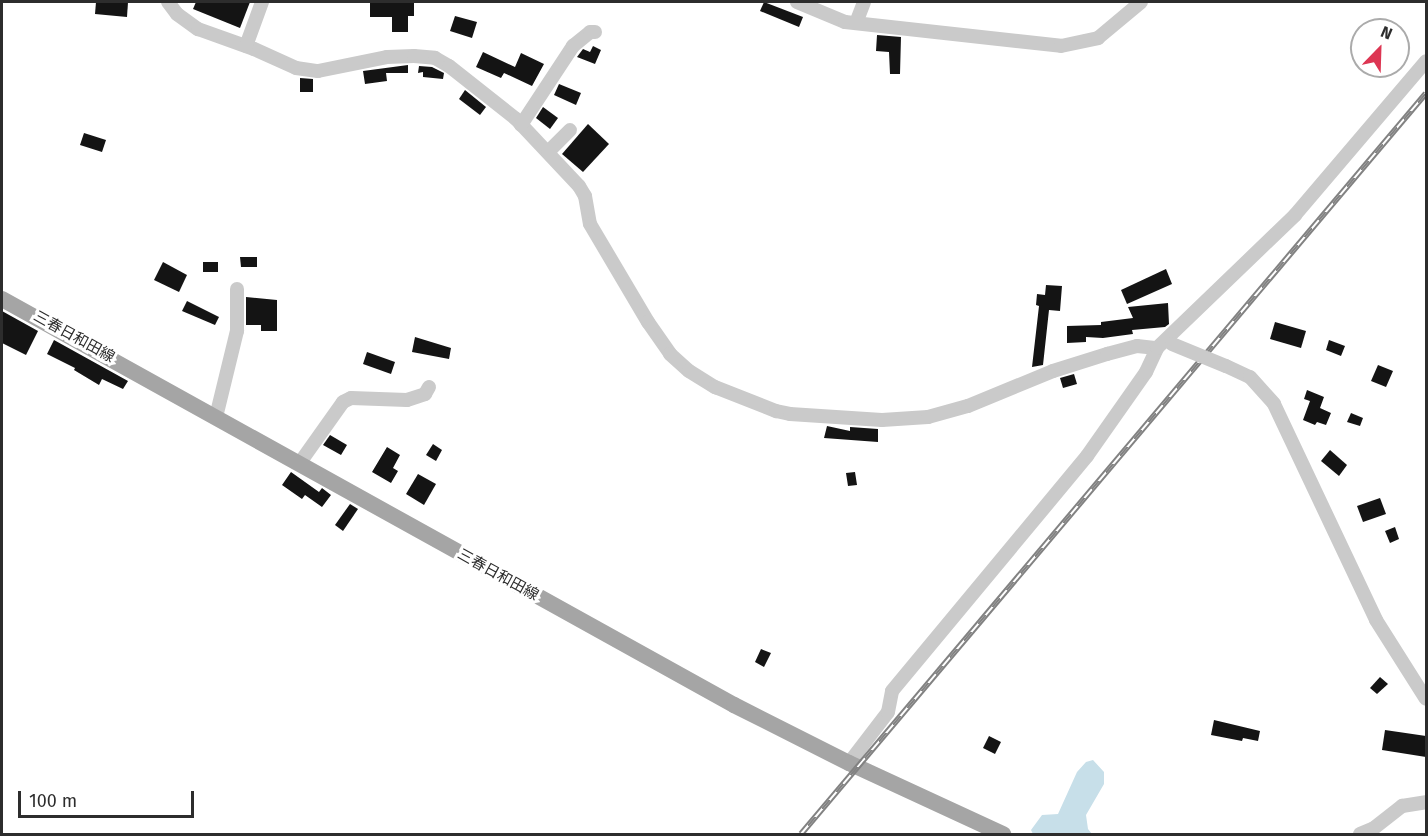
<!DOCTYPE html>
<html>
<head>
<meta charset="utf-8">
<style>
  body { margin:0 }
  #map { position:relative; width:1428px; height:836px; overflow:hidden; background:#fff; font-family:"Fira Sans","Noto Sans JP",sans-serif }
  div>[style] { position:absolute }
  .water>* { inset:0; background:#c7dfe9 }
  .building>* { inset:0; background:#141414 }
  .minor>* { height:14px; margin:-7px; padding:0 7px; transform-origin:7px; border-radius:7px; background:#cacaca }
  .major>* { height:16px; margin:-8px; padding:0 8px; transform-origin:8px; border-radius:8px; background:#a5a5a5 }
  .rail>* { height:6px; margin-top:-3px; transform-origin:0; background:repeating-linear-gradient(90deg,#fff 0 11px,#828282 0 22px); box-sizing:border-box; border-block:2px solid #828282 }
  .minor-bridge>* { height:14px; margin:-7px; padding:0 7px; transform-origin:7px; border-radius:7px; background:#cacaca }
  span { translate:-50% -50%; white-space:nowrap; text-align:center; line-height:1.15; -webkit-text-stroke:6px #fff; paint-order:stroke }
  .street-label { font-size:15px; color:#2d2d2d }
  .frame { position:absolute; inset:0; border:3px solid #2d2d2d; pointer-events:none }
  .north { position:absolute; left:1350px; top:18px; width:60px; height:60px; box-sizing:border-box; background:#fff; border:2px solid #ababab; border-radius:50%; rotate:23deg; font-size:16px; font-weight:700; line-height:24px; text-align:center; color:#2d2d2d }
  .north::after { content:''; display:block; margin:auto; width:21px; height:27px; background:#dd3653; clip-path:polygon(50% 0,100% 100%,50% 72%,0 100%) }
  .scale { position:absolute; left:18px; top:791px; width:176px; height:27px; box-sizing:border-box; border:3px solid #2d2d2d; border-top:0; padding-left:8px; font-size:18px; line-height:21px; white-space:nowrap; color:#2d2d2d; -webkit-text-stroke:4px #fff; paint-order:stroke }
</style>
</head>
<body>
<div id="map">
  <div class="water">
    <div style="clip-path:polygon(1093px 760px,1104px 772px,1104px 784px,1086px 815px,1088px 829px,1092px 834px,1033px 834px,1031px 830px,1042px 815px,1058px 814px,1077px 772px,1086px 762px)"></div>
  </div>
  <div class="building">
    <div style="clip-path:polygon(96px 2px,128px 2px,127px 17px,95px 14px)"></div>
    <div style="clip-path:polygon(196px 2px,250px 2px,240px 28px,193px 9px)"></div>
    <div style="clip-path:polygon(370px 2px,414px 3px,414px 16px,408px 16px,408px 32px,392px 32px,392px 17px,370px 17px)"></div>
    <div style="clip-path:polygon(764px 2px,803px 17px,799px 27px,760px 11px)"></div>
    <div style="clip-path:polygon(455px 16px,477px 22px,472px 38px,450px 31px)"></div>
    <div style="clip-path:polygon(877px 35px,901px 37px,900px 74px,890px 74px,889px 52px,876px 51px)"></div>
    <div style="clip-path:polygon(593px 46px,601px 50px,595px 64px,577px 57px,583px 49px,590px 52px)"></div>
    <div style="clip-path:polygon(483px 52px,515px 67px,521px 53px,544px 64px,532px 86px,504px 73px,501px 78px,476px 67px)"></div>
    <div style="clip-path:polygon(408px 65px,408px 73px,386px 73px,387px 81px,365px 84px,363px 71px)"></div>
    <div style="clip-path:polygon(419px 66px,432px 67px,444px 73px,443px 79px,423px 77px,423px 72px,418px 73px)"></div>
    <div style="clip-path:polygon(300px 78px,313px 79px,313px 92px,300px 92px)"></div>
    <div style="clip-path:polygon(559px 84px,581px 93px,576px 105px,554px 95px)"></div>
    <div style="clip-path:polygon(465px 90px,486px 107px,480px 115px,459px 99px)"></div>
    <div style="clip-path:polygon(543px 107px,558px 118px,550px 129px,536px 118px)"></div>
    <div style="clip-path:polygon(588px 124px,609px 144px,583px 172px,562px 154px)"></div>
    <div style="clip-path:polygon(84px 133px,106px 140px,102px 152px,80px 145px)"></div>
    <div style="clip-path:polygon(240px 257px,257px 257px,257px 267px,241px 267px)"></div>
    <div style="clip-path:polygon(163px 262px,187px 275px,179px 292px,154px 280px)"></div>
    <div style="clip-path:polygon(203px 262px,218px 262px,218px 272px,203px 272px)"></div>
    <div style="clip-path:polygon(1166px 269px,1172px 284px,1127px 304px,1121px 290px)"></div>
    <div style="clip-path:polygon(1046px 285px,1062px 286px,1060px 311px,1049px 310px,1043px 365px,1032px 367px,1039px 306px,1036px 305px,1037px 294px,1045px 295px)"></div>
    <div style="clip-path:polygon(246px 297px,277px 300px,277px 331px,261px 331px,261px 325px,246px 325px)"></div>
    <div style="clip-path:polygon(187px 301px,219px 317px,215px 325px,182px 311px)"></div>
    <div style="clip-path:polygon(1168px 303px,1169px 324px,1165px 327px,1132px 330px,1133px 334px,1103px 338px,1086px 337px,1086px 342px,1067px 343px,1067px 326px,1101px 325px,1101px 322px,1133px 318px,1128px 307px)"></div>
    <div style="clip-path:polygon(2px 311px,38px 331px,26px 355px,2px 343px)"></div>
    <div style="clip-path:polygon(1275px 322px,1306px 331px,1301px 348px,1270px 339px)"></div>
    <div style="clip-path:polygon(415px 337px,451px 348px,449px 359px,412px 352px)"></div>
    <div style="clip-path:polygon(54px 340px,128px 381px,123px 389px,102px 379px,99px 385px,74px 370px,75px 368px,47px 354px)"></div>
    <div style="clip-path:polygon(1329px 340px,1345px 346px,1341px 356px,1326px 350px)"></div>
    <div style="clip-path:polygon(367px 352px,395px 362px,391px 374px,363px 364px)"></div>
    <div style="clip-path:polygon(1378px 365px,1393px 371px,1386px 387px,1371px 381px)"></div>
    <div style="clip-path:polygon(1074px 374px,1077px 384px,1063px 388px,1060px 378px)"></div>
    <div style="clip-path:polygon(1307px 390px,1324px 397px,1320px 408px,1331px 413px,1326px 425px,1317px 422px,1315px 425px,1303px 420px,1310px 401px,1304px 399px)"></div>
    <div style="clip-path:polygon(1351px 413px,1363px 418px,1360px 426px,1347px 422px)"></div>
    <div style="clip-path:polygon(827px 426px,850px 431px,850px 427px,878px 429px,878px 442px,824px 438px)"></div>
    <div style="clip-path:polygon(330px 435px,347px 445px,341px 455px,323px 445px)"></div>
    <div style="clip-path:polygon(433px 444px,442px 450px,436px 461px,426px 455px)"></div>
    <div style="clip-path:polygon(387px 447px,400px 455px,393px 468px,398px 471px,391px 483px,372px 472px)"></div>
    <div style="clip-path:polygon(1330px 450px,1347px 465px,1339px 476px,1321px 461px)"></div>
    <div style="clip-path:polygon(291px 472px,319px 492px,322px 488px,331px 495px,322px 507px,305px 495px,302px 499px,282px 485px)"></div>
    <div style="clip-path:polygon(855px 472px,857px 485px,848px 486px,846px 473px)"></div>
    <div style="clip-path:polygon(418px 474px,436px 484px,424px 505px,406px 494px)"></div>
    <div style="clip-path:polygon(1380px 498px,1386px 514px,1363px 522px,1357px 506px)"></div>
    <div style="clip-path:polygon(350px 504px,358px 509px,343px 531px,335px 525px)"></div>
    <div style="clip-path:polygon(1395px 527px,1399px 539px,1390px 543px,1385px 531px)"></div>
    <div style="clip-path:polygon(761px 649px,771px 653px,764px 667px,755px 662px)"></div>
    <div style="clip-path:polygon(1380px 677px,1388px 684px,1377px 694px,1370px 688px)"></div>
    <div style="clip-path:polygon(1214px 720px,1260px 731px,1258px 741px,1243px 738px,1242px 741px,1211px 735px)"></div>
    <div style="clip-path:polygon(1385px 730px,1426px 736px,1426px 757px,1382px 750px)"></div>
    <div style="clip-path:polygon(989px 736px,1001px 742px,995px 754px,983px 748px)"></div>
  </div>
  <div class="minor">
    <div style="left:168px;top:2px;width:15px;rotate:53deg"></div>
    <div style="left:177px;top:14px;width:26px;rotate:36deg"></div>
    <div style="left:198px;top:29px;width:59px;rotate:19.7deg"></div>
    <div style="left:254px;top:49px;width:46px;rotate:24.3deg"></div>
    <div style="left:296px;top:68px;width:22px;rotate:8deg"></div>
    <div style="left:318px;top:71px;width:70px;rotate:-11.5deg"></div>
    <div style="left:387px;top:57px;width:27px;rotate:-2deg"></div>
    <div style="left:414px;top:56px;width:21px;rotate:5deg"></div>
    <div style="left:435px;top:58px;width:16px;rotate:30deg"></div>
    <div style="left:449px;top:66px;width:85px;rotate:38.3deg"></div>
    <div style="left:516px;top:119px;width:92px;rotate:46.8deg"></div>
    <div style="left:579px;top:186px;width:12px;rotate:59deg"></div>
    <div style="left:585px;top:196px;width:28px;rotate:80deg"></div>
    <div style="left:590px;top:224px;width:114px;rotate:59.4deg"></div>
    <div style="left:648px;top:322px;width:39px;rotate:55deg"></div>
    <div style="left:670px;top:354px;width:25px;rotate:42deg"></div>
    <div style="left:689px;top:371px;width:31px;rotate:32deg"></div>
    <div style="left:715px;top:387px;width:66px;rotate:21.5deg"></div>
    <div style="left:776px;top:411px;width:14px;rotate:12deg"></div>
    <div style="left:790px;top:414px;width:92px;rotate:3.7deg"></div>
    <div style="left:882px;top:420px;width:46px;rotate:-3.7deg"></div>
    <div style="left:928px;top:417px;width:41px;rotate:-15.4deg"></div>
    <div style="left:968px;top:406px;width:92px;rotate:-22.4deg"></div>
    <div style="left:1053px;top:371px;width:57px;rotate:-17.5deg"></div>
    <div style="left:1107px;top:354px;width:31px;rotate:-15deg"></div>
    <div style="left:1137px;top:346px;width:20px;rotate:6deg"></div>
    <div style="left:797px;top:2px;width:52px;rotate:22.6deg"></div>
    <div style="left:845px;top:22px;width:217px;rotate:6.3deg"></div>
    <div style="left:1061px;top:46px;width:38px;rotate:-12deg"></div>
    <div style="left:1098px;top:38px;width:56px;rotate:-39.9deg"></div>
    <div style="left:856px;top:23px;width:22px;rotate:-69deg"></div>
    <div style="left:246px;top:46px;width:47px;rotate:-70deg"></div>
    <div style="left:521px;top:125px;width:95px;rotate:-56.6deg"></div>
    <div style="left:573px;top:46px;width:22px;rotate:-39deg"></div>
    <div style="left:590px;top:32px;width:5px"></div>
    <div style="left:548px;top:152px;width:31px;rotate:-45deg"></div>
    <div style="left:1226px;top:366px;width:26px;rotate:25deg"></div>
    <div style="left:1250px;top:377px;width:36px;rotate:48deg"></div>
    <div style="left:1274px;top:404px;width:239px;rotate:64.7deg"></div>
    <div style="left:1376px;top:620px;width:93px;rotate:57.7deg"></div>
    <div style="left:216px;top:417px;width:89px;rotate:-76.3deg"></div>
    <div style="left:237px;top:331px;width:42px;rotate:-90deg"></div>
    <div style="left:299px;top:464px;width:76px;rotate:-54.6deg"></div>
    <div style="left:343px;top:402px;width:9px;rotate:-27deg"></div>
    <div style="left:351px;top:398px;width:56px;rotate:2deg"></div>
    <div style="left:407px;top:400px;width:19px;rotate:-18deg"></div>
    <div style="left:425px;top:394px;width:8px;rotate:-60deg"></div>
    <div style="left:849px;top:763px;width:64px;rotate:-52.6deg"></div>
    <div style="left:888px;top:712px;width:21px;rotate:-79deg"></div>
    <div style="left:892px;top:691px;width:305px;rotate:-50.3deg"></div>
    <div style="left:1087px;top:456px;width:103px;rotate:-54.9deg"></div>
    <div style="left:1146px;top:372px;width:26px;rotate:-65deg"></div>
    <div style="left:1157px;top:348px;width:192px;rotate:-43.9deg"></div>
    <div style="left:1295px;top:215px;width:202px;rotate:-49.6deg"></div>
    <div style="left:1360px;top:834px;width:15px;rotate:-23deg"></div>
    <div style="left:1374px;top:828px;width:36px;rotate:-38deg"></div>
    <div style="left:1402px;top:806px;width:24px;rotate:-9deg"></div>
  </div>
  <div class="major">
    <div style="left:2px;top:299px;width:837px;rotate:29.01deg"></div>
    <div style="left:734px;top:705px;width:129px;rotate:26.8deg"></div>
    <div style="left:849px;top:763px;width:170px;rotate:24.8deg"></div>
  </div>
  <div class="rail">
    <div style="left:801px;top:834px;width:969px;rotate:-49.85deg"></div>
  </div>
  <div class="minor-bridge">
    <div style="left:1172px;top:344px;width:58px;rotate:22.2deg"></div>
  </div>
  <div class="street-label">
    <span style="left:74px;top:337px;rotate:29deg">三春日和田線</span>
    <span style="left:498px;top:575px;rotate:29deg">三春日和田線</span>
  </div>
  <div class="frame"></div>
  <div class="north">N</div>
  <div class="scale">100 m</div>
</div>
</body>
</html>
